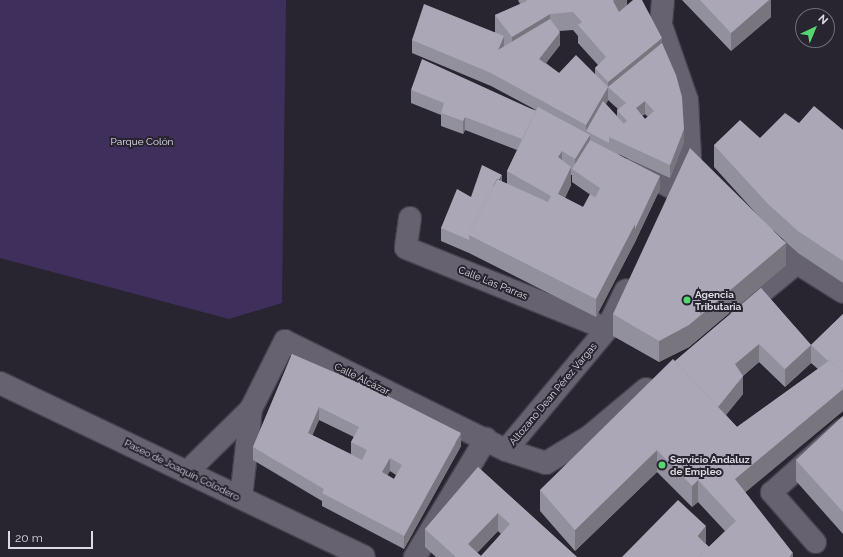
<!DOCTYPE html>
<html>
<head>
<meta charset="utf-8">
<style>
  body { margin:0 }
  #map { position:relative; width:843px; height:557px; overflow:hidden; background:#282430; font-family:Raleway,sans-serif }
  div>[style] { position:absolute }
  .green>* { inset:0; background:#3f2f5d }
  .roads { filter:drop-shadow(1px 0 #45424d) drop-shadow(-1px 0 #45424d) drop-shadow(0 1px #45424d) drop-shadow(0 -1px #45424d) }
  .pedestrian>* { height:21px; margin:-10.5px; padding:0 10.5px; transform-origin:10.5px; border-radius:10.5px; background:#666270 }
  .minor>* { height:22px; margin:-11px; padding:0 11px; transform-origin:11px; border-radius:11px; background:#666270 }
  .tertiary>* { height:22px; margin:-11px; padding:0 11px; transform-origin:11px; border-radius:11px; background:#666270 }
  .wall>* { inset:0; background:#93909d }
  .shaded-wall>* { inset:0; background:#78757f }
  .building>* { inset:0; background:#aba7b6 }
  .dots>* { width:11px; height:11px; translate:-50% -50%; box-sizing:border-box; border:2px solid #282430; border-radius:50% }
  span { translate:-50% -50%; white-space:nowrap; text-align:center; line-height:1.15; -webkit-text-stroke:4px #282430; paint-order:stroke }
  .park-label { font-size:10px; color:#e4def3 }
  .street-label { font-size:10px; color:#dcdae2 }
  .poi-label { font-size:10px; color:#dcdae2; font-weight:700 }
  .left { translate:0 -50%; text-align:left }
  .north { position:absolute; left:795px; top:8px; width:40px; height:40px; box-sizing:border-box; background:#282430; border:1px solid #706d77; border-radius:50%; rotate:44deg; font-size:11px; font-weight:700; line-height:16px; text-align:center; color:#dcdae2 }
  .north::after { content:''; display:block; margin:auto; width:14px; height:18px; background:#55d671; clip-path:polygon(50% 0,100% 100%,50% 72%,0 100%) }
  .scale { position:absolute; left:8px; top:531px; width:85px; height:18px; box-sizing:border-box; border:2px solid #dcdae2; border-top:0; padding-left:5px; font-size:12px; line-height:14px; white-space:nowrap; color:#dcdae2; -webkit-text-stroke:3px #282430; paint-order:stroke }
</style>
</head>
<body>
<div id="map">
  <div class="green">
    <div style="clip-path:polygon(0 0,286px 0,282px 303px,229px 319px,0 258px)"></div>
  </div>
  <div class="roads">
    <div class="pedestrian">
      <div style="left:815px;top:542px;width:67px;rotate:-131.3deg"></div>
      <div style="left:771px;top:492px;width:96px;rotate:-41.6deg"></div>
    </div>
    <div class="minor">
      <div style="left:663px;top:0;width:25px;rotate:95deg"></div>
      <div style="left:661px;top:25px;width:79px;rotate:70.9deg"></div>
      <div style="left:687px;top:100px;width:58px;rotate:87deg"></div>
      <div style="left:690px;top:158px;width:20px;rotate:117deg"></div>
      <div style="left:633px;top:168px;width:47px;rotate:26.6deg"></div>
      <div style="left:410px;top:218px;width:30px;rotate:98deg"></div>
      <div style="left:406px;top:248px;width:217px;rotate:21.9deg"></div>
      <div style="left:786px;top:252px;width:16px;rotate:45deg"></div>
      <div style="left:797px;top:263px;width:54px;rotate:32.2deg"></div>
      <div style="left:741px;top:309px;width:72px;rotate:-39.4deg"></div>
      <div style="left:506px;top:450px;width:158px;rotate:-50.1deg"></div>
      <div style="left:607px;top:329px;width:43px;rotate:-64deg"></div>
      <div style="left:187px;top:472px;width:90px;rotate:-44.5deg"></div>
      <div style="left:251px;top:409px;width:76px;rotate:-63.4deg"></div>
      <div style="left:285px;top:341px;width:246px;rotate:26.3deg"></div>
      <div style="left:506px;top:450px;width:42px;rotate:18deg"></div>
      <div style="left:546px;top:463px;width:52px;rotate:-31.5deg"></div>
      <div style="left:590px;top:436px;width:73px;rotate:-40deg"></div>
      <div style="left:241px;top:498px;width:90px;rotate:-83.6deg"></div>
      <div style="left:415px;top:557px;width:138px;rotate:-59deg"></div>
    </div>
    <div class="tertiary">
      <div style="left:0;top:383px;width:403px;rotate:25.5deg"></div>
    </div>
  </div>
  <div class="wall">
    <div style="clip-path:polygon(evenodd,518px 0,627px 0,627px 5px,662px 43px,684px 142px,670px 178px,618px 154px,660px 189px,635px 242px,596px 317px,469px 253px,441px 241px,441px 228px,471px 197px,502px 182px,507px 184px,507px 171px,517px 150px,465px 130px,463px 134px,441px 126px,441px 115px,411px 103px,411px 90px,536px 110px,491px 86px,412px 53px,412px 40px,495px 32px,495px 15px,520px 4px,518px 0,573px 30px,578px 36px,578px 43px,598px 65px,595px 68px,595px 74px,559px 73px,546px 63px,560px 45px,559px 31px,573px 30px,518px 0,608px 100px,618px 109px,617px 110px,617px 116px,606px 104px,608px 100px,518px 0,645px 114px,648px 117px,645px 119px,642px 116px,645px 114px,518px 0,571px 175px,572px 175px,572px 182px,595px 198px,583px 207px,565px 198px,571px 185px,571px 175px)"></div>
    <div style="clip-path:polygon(682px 0,771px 0,771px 17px,731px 51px)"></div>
    <div style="clip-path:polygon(799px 123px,843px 130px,843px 283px,798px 253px,773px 230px,786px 265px,689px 347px,659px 362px,613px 336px,613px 314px,763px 221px,714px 167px,714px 145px,760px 138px)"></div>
    <div style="clip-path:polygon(evenodd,761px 288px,811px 345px,843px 314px,843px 411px,745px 492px,793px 557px,622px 557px,706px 544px,709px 547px,725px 531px,698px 502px,692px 507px,657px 472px,575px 551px,540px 511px,540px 490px,675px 361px,761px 288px,759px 362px,785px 387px,811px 363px,818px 369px,737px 427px,726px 415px,743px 394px,743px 376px,759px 362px)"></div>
    <div style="clip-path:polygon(evenodd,292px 354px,461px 446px,404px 549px,322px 506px,322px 501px,253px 460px,253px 447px,292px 354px,319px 420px,354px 437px,351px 442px,351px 454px,312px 435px,319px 420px,292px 354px,390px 471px,396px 475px,394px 479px,387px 475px,390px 471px)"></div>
    <div style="clip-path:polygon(843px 416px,843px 534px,796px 481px,796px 460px)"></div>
    <div style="clip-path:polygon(evenodd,478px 467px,577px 557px,436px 557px,425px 547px,425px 529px,478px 467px,498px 531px,501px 534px,481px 556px,477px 553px,498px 531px)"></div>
  </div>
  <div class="shaded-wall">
    <div style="clip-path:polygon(614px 0,627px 0,627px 6px,613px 19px,613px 1px)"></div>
    <div style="clip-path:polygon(769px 0,771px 0,771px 17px,731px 51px,731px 33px)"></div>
    <div style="clip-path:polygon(550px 14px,550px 32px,512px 55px,512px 37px)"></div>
    <div style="clip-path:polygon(560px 32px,560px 45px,539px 72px,539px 59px)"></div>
    <div style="clip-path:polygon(504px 36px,504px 49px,498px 50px)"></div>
    <div style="clip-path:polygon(662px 38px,662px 56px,608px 87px,608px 82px)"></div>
    <div style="clip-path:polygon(608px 87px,608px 100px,589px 133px,586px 131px,586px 125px)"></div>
    <div style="clip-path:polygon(645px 101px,645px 114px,636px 121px,636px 108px)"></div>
    <div style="clip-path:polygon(465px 117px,465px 130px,463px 134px,463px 121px)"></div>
    <div style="clip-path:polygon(684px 129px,684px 142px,670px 178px,670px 165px)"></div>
    <div style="clip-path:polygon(590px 135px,590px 153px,575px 171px,575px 159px)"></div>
    <div style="clip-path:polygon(562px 151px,562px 169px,558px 157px)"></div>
    <div style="clip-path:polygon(571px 167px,571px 185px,558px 212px,558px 194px)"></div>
    <div style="clip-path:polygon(502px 175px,502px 188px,471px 236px)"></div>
    <div style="clip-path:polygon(660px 176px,660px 189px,635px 242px,596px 317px,596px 299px)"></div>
    <div style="clip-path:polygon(786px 243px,786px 265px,689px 347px,659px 362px,659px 341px)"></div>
    <div style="clip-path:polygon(759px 344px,759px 362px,735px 382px,735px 364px)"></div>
    <div style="clip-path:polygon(811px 345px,811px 363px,785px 387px,785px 369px)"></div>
    <div style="clip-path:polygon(743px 376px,743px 394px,716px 427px,716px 409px)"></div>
    <div style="clip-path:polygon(843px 389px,843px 411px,735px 501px,735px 479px)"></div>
    <div style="clip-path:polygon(319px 407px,319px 420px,308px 446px,308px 433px)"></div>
    <div style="clip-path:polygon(461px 433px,461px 446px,404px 549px,404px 536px)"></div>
    <div style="clip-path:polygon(657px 450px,657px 472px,575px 551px,575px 530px)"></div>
    <div style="clip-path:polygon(390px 458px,390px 471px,382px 485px,382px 472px)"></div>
    <div style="clip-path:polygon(698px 480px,698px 502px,692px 507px,692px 486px)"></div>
    <div style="clip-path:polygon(498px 513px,498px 531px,473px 557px,468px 544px)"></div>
    <div style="clip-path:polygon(706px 526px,706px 544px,698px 536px)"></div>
    <div style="clip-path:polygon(793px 553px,793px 557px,789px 557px)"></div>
  </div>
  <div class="building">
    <div style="clip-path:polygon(526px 0,614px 0,613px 1px,619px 12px,633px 0,642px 0,662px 38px,608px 82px,595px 68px,606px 57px,578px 25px,582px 22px,573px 12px,550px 14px,512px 37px,495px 15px,527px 1px)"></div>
    <div style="clip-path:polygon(700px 0,769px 0,731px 33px)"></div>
    <div style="clip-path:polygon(424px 4px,504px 36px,498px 50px,550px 19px,560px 32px,539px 59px,559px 73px,576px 55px,608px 87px,586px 125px,491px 73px,412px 40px)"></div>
    <div style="clip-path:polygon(evenodd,662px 43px,676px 75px,682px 97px,684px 129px,670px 165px,609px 137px,627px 121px,617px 110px,626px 103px,608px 87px,662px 43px,645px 101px,654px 111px,645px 119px,636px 108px,645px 101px)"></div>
    <div style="clip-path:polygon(422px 59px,536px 111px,522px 139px,465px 117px,463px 121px,441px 113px,444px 103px,411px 90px)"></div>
    <div style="clip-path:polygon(603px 101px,624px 124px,609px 137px,609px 143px,586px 131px)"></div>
    <div style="clip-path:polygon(814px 106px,843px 130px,843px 261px,798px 231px,768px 204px,714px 145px,740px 120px,760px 138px,785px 113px,799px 123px)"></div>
    <div style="clip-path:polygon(538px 107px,590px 135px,575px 159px,562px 151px,558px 157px,571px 167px,558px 194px,583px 207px,590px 194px,635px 224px,596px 299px,469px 235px,497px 179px,548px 202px,551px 196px,507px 171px)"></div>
    <div style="clip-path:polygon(590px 140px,660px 176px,635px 229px,635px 224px,595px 198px,600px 188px,572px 169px)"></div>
    <div style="clip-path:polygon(690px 148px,786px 243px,689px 325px,659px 341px,613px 314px)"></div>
    <div style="clip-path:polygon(482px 165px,502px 175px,499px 180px,497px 179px,469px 235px,469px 240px,441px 228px,457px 189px,471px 197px)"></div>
    <div style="clip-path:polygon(761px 288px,811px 345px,785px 369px,759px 344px,735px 364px,743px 376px,718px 407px,675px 361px)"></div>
    <div style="clip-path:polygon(843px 314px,843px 372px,830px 360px,828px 361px,811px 345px)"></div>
    <div style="clip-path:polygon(evenodd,292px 354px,378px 391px,461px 433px,404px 536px,322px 493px,324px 489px,253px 447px,292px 354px,319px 407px,359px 427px,351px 442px,367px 450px,362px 460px,308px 433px,319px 407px,292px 354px,390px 458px,402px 465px,394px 479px,382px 472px,390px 458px)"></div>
    <div style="clip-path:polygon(673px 359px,737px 427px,830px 360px,843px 372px,843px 389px,735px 479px,793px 553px,789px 557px,698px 557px,736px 521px,698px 480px,692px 486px,657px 450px,575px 530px,540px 490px)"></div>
    <div style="clip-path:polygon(843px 416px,843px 512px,796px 460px)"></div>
    <div style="clip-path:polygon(evenodd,478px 467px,577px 557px,456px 557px,425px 529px,478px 467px,498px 513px,510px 524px,481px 556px,468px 544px,498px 513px)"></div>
    <div style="clip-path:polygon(678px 500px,706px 526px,698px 536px,709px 547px,698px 557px,622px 557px)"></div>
  </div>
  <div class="dots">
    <div style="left:687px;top:300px;background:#55d671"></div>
    <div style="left:662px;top:465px;background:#55d671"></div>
  </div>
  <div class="park-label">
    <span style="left:142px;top:142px">Parque Colón</span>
  </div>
  <div class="street-label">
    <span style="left:493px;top:283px;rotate:22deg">Calle Las Parras</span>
    <span style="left:362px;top:379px;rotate:26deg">Calle Alcázar</span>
    <span style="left:553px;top:394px;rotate:-50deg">Altozano Dean Pérez Vargas</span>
    <span style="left:182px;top:470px;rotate:26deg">Paseo de Joaquín Colodero</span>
  </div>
  <div class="poi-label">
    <span class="left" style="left:695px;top:300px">Agencia<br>Tributaria</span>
    <span class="left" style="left:670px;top:465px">Servicio Andaluz<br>de Empleo</span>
  </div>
  <div class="north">N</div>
  <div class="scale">20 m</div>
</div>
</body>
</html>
